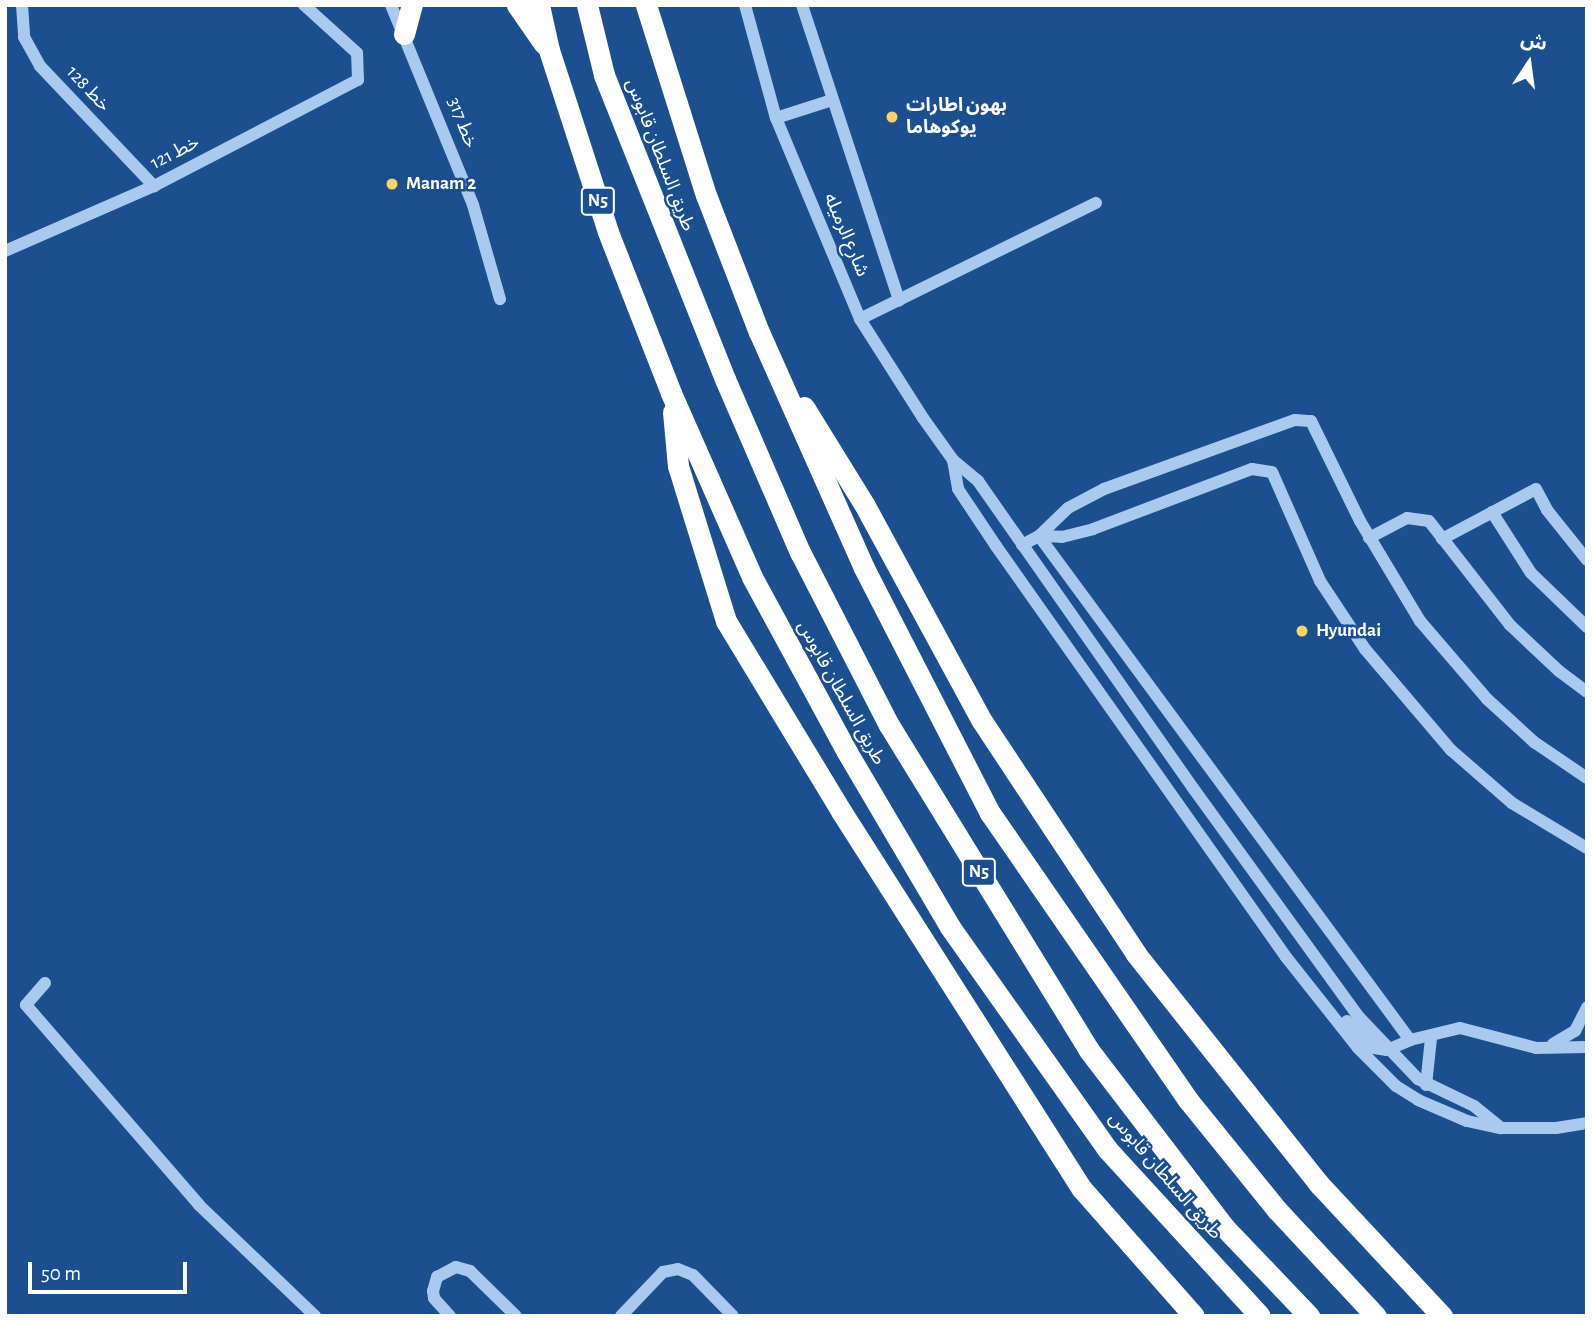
<!DOCTYPE html>
<html>
<head>
<meta charset="utf-8">
<style>
  body { margin:0 }
  #map { position:relative; width:1592px; height:1321px; overflow:hidden; background:#1b4f8f; font-family:"Alegreya Sans","Noto Sans Arabic",sans-serif }
  div>[style] { position:absolute }
  .minor>* { height:12px; margin:-6px; padding:0 6px; transform-origin:6px; border-radius:6px; background:#a9c9ee }
  .highway>* { height:21px; margin:-10.5px; padding:0 10.5px; transform-origin:10.5px; border-radius:10.5px; background:#fff }
  .dots>* { width:19px; height:19px; translate:-50% -50%; box-sizing:border-box; border:4px solid #1b4f8f; border-radius:50% }
  span { translate:-50% -50%; white-space:nowrap; text-align:center; line-height:1.15; -webkit-text-stroke:5px #1b4f8f; paint-order:stroke }
  .shield-label span { padding:2px 5px; background:#1b4f8f; border:2px solid; border-radius:5px; -webkit-text-stroke-width:0 }
  .shield-label { font-size:18px; color:#fff; font-weight:700 }
  .street-label { font-size:19px; color:#fff }
  .poi-label { font-size:19px; color:#fff; font-weight:700 }
  .left { translate:0 -50%; text-align:left }
  .frame { position:absolute; inset:0; border:7px solid #fff; pointer-events:none }
  .north { position:absolute; left:1494px; top:28px; width:70px; height:70px; -webkit-text-stroke:5px #1b4f8f; paint-order:stroke; rotate:13deg; font-size:19px; font-weight:700; line-height:28px; text-align:center; color:#fff }
  .north::after { content:''; display:block; margin:auto; width:24px; height:32px; background:#fff; clip-path:polygon(50% 0,100% 100%,50% 72%,0 100%) }
  .scale { position:absolute; left:28px; top:1262px; width:159px; height:32px; box-sizing:border-box; border:4px solid #fff; border-top:0; padding-left:9px; font-size:21px; line-height:24px; white-space:nowrap; color:#fff; -webkit-text-stroke:5px #1b4f8f; paint-order:stroke }
</style>
</head>
<body>
<div id="map">
  <div class="minor">
    <div style="left:22px;top:5px;width:32px;rotate:86deg"></div>
    <div style="left:24px;top:37px;width:33px;rotate:61deg"></div>
    <div style="left:40px;top:66px;width:166px;rotate:46.5deg"></div>
    <div style="left:391px;top:5px;width:216px;rotate:67.7deg"></div>
    <div style="left:473px;top:205px;width:98px;rotate:74deg"></div>
    <div style="left:745px;top:5px;width:117px;rotate:74.7deg"></div>
    <div style="left:776px;top:118px;width:218px;rotate:67.3deg"></div>
    <div style="left:860px;top:319px;width:117px;rotate:57.5deg"></div>
    <div style="left:923px;top:418px;width:52px;rotate:54.5deg"></div>
    <div style="left:953px;top:460px;width:33px;rotate:40deg"></div>
    <div style="left:978px;top:481px;width:375px;rotate:55deg"></div>
    <div style="left:1193px;top:788px;width:281px;rotate:54.1deg"></div>
    <div style="left:1358px;top:1016px;width:87px;rotate:46.4deg"></div>
    <div style="left:1418px;top:1079px;width:62px;rotate:25.7deg"></div>
    <div style="left:1474px;top:1106px;width:35px;rotate:39deg"></div>
    <div style="left:802px;top:5px;width:311px;rotate:71.8deg"></div>
    <div style="left:776px;top:118px;width:59px;rotate:-17.8deg"></div>
    <div style="left:5px;top:251px;width:163px;rotate:-23.6deg"></div>
    <div style="left:154px;top:186px;width:230px;rotate:-27.5deg"></div>
    <div style="left:358px;top:80px;width:27px;rotate:-92deg"></div>
    <div style="left:357px;top:53px;width:72px;rotate:-137.8deg"></div>
    <div style="left:860px;top:319px;width:263px;rotate:-26.2deg"></div>
    <div style="left:953px;top:460px;width:29px;rotate:80deg"></div>
    <div style="left:958px;top:489px;width:69px;rotate:56.3deg"></div>
    <div style="left:996px;top:546px;width:503px;rotate:54.79deg"></div>
    <div style="left:1286px;top:957px;width:116px;rotate:51.6deg"></div>
    <div style="left:1358px;top:1048px;width:54px;rotate:45deg"></div>
    <div style="left:1396px;top:1086px;width:26px;rotate:32deg"></div>
    <div style="left:1418px;top:1100px;width:53px;rotate:23.2deg"></div>
    <div style="left:1467px;top:1121px;width:35px;rotate:12deg"></div>
    <div style="left:1501px;top:1128px;width:55px"></div>
    <div style="left:1556px;top:1128px;width:31px;rotate:-9deg"></div>
    <div style="left:1492px;top:512px;width:72px;rotate:57.4deg"></div>
    <div style="left:1531px;top:573px;width:78px;rotate:44deg"></div>
    <div style="left:1039px;top:536px;width:23px;rotate:2deg"></div>
    <div style="left:1062px;top:537px;width:32px;rotate:-14deg"></div>
    <div style="left:1093px;top:529px;width:170px;rotate:-20.7deg"></div>
    <div style="left:1252px;top:469px;width:20px;rotate:9deg"></div>
    <div style="left:1272px;top:472px;width:119px;rotate:66.2deg"></div>
    <div style="left:1320px;top:581px;width:82px;rotate:56.5deg"></div>
    <div style="left:1365px;top:649px;width:133px;rotate:49.6deg"></div>
    <div style="left:1451px;top:750px;width:81px;rotate:41deg"></div>
    <div style="left:1512px;top:803px;width:87px;rotate:31deg"></div>
    <div style="left:1039px;top:536px;width:626px;rotate:53.64deg"></div>
    <div style="left:1369px;top:538px;width:43px;rotate:-27.8deg"></div>
    <div style="left:1407px;top:518px;width:22px;rotate:8deg"></div>
    <div style="left:1429px;top:521px;width:132px;rotate:52.1deg"></div>
    <div style="left:1510px;top:625px;width:67px;rotate:43.2deg"></div>
    <div style="left:1559px;top:671px;width:35px;rotate:37deg"></div>
    <div style="left:1442px;top:539px;width:106px;rotate:-28deg"></div>
    <div style="left:1536px;top:489px;width:24px;rotate:62deg"></div>
    <div style="left:1547px;top:510px;width:64px;rotate:51.3deg"></div>
    <div style="left:1022px;top:545px;width:19px;rotate:-28deg"></div>
    <div style="left:1039px;top:536px;width:40px;rotate:-44deg"></div>
    <div style="left:1068px;top:508px;width:41px;rotate:-27.8deg"></div>
    <div style="left:1104px;top:489px;width:203px;rotate:-19.9deg"></div>
    <div style="left:1295px;top:420px;width:16px;rotate:4deg"></div>
    <div style="left:1311px;top:421px;width:111px;rotate:63.9deg"></div>
    <div style="left:1360px;top:521px;width:117px;rotate:59deg"></div>
    <div style="left:1420px;top:621px;width:103px;rotate:49.3deg"></div>
    <div style="left:1487px;top:699px;width:64px;rotate:42.5deg"></div>
    <div style="left:1534px;top:742px;width:64px;rotate:34.2deg"></div>
    <div style="left:45px;top:983px;width:29px;rotate:131deg"></div>
    <div style="left:26px;top:1005px;width:264px;rotate:49.1deg"></div>
    <div style="left:199px;top:1205px;width:161px;rotate:43.7deg"></div>
    <div style="left:1347px;top:1021px;width:38px;rotate:45deg"></div>
    <div style="left:1374px;top:1048px;width:13px;rotate:9deg"></div>
    <div style="left:1387px;top:1050px;width:25px;rotate:-23deg"></div>
    <div style="left:1410px;top:1040px;width:51px;rotate:-13.5deg"></div>
    <div style="left:1460px;top:1028px;width:79px;rotate:14.7deg"></div>
    <div style="left:1536px;top:1048px;width:51px;rotate:-1.1deg"></div>
    <div style="left:1553px;top:1044px;width:26px;rotate:-31deg"></div>
    <div style="left:1575px;top:1031px;width:27px;rotate:-63deg"></div>
    <div style="left:1426px;top:1085px;width:47px;rotate:-83.9deg"></div>
    <div style="left:450px;top:1316px;width:24px;rotate:-132deg"></div>
    <div style="left:434px;top:1298px;width:7px;rotate:-98deg"></div>
    <div style="left:433px;top:1291px;width:15px;rotate:-74deg"></div>
    <div style="left:437px;top:1277px;width:21px;rotate:-28deg"></div>
    <div style="left:456px;top:1267px;width:15px;rotate:16deg"></div>
    <div style="left:470px;top:1271px;width:64px;rotate:44.4deg"></div>
    <div style="left:621px;top:1316px;width:61px;rotate:-46.3deg"></div>
    <div style="left:663px;top:1272px;width:15px;rotate:-11deg"></div>
    <div style="left:678px;top:1269px;width:16px;rotate:22deg"></div>
    <div style="left:693px;top:1275px;width:57px;rotate:45.7deg"></div>
  </div>
  <div class="highway">
    <div style="left:517px;top:5px;width:47px;rotate:55.3deg"></div>
    <div style="left:539px;top:5px;width:46px;rotate:77.5deg"></div>
    <div style="left:549px;top:50px;width:191px;rotate:72deg"></div>
    <div style="left:608px;top:232px;width:173px;rotate:68.6deg"></div>
    <div style="left:671px;top:393px;width:201px;rotate:66.2deg"></div>
    <div style="left:752px;top:577px;width:199px;rotate:61.5deg"></div>
    <div style="left:847px;top:752px;width:203px;rotate:59.5deg"></div>
    <div style="left:950px;top:927px;width:272px;rotate:54.7deg"></div>
    <div style="left:1107px;top:1149px;width:226px;rotate:47.5deg"></div>
    <div style="left:587px;top:5px;width:72px;rotate:76.3deg"></div>
    <div style="left:604px;top:75px;width:327px;rotate:68.3deg"></div>
    <div style="left:725px;top:379px;width:189px;rotate:66.6deg"></div>
    <div style="left:800px;top:552px;width:195px;rotate:62.8deg"></div>
    <div style="left:889px;top:725px;width:380px;rotate:58.4deg"></div>
    <div style="left:1088px;top:1049px;width:225px;rotate:52.6deg"></div>
    <div style="left:1225px;top:1228px;width:122px;rotate:46.3deg"></div>
    <div style="left:646px;top:5px;width:199px;rotate:72.5deg"></div>
    <div style="left:706px;top:195px;width:147px;rotate:68.9deg"></div>
    <div style="left:759px;top:332px;width:258px;rotate:66deg"></div>
    <div style="left:864px;top:568px;width:276px;rotate:62.8deg"></div>
    <div style="left:990px;top:813px;width:349px;rotate:55.4deg"></div>
    <div style="left:1188px;top:1100px;width:141px;rotate:51deg"></div>
    <div style="left:1277px;top:1210px;width:145px;rotate:47deg"></div>
    <div style="left:404px;top:34px;width:30px;rotate:-75deg"></div>
    <div style="left:804px;top:407px;width:114px;rotate:58.3deg"></div>
    <div style="left:864px;top:504px;width:247px;rotate:61.5deg"></div>
    <div style="left:982px;top:721px;width:279px;rotate:56.5deg"></div>
    <div style="left:1136px;top:954px;width:293px;rotate:51.5deg"></div>
    <div style="left:1318px;top:1183px;width:182px;rotate:47deg"></div>
    <div style="left:673px;top:412px;width:54px;rotate:84.7deg"></div>
    <div style="left:678px;top:466px;width:162px;rotate:72.8deg"></div>
    <div style="left:726px;top:621px;width:222px;rotate:58.8deg"></div>
    <div style="left:841px;top:811px;width:448px;rotate:57.5deg"></div>
    <div style="left:1082px;top:1189px;width:169px;rotate:48.6deg"></div>
  </div>
  <div class="dots">
    <div style="left:892px;top:117px;background:#ffd166"></div>
    <div style="left:392px;top:184px;background:#ffd166"></div>
    <div style="left:1302px;top:631px;background:#ffd166"></div>
  </div>
  <div class="shield-label">
    <span style="left:598px;top:201px">N5</span>
    <span style="left:979px;top:872px">N5</span>
  </div>
  <div class="street-label">
    <span style="left:88px;top:89px;rotate:47deg">خط 128</span>
    <span style="left:462px;top:123px;rotate:69deg">خط 317</span>
    <span style="left:175px;top:153px;rotate:-27deg">خط 121</span>
    <span style="left:660px;top:155px;rotate:69deg">طريق السلطان قابوس</span>
    <span style="left:846px;top:235px;rotate:67deg">شارع الرميله</span>
    <span style="left:841px;top:693px;rotate:61deg">طريق السلطان قابوس</span>
    <span style="left:1165px;top:1176px;rotate:49deg">طريق السلطان قابوس</span>
  </div>
  <div class="poi-label">
    <span class="left" style="left:906px;top:117px">بهون اطارات<br>يوكوهاما</span>
    <span class="left" style="left:406px;top:184px">Manam 2</span>
    <span class="left" style="left:1316px;top:631px">Hyundai</span>
  </div>
  <div class="frame"></div>
  <div class="north">ش</div>
  <div class="scale">50 m</div>
</div>
</body>
</html>
